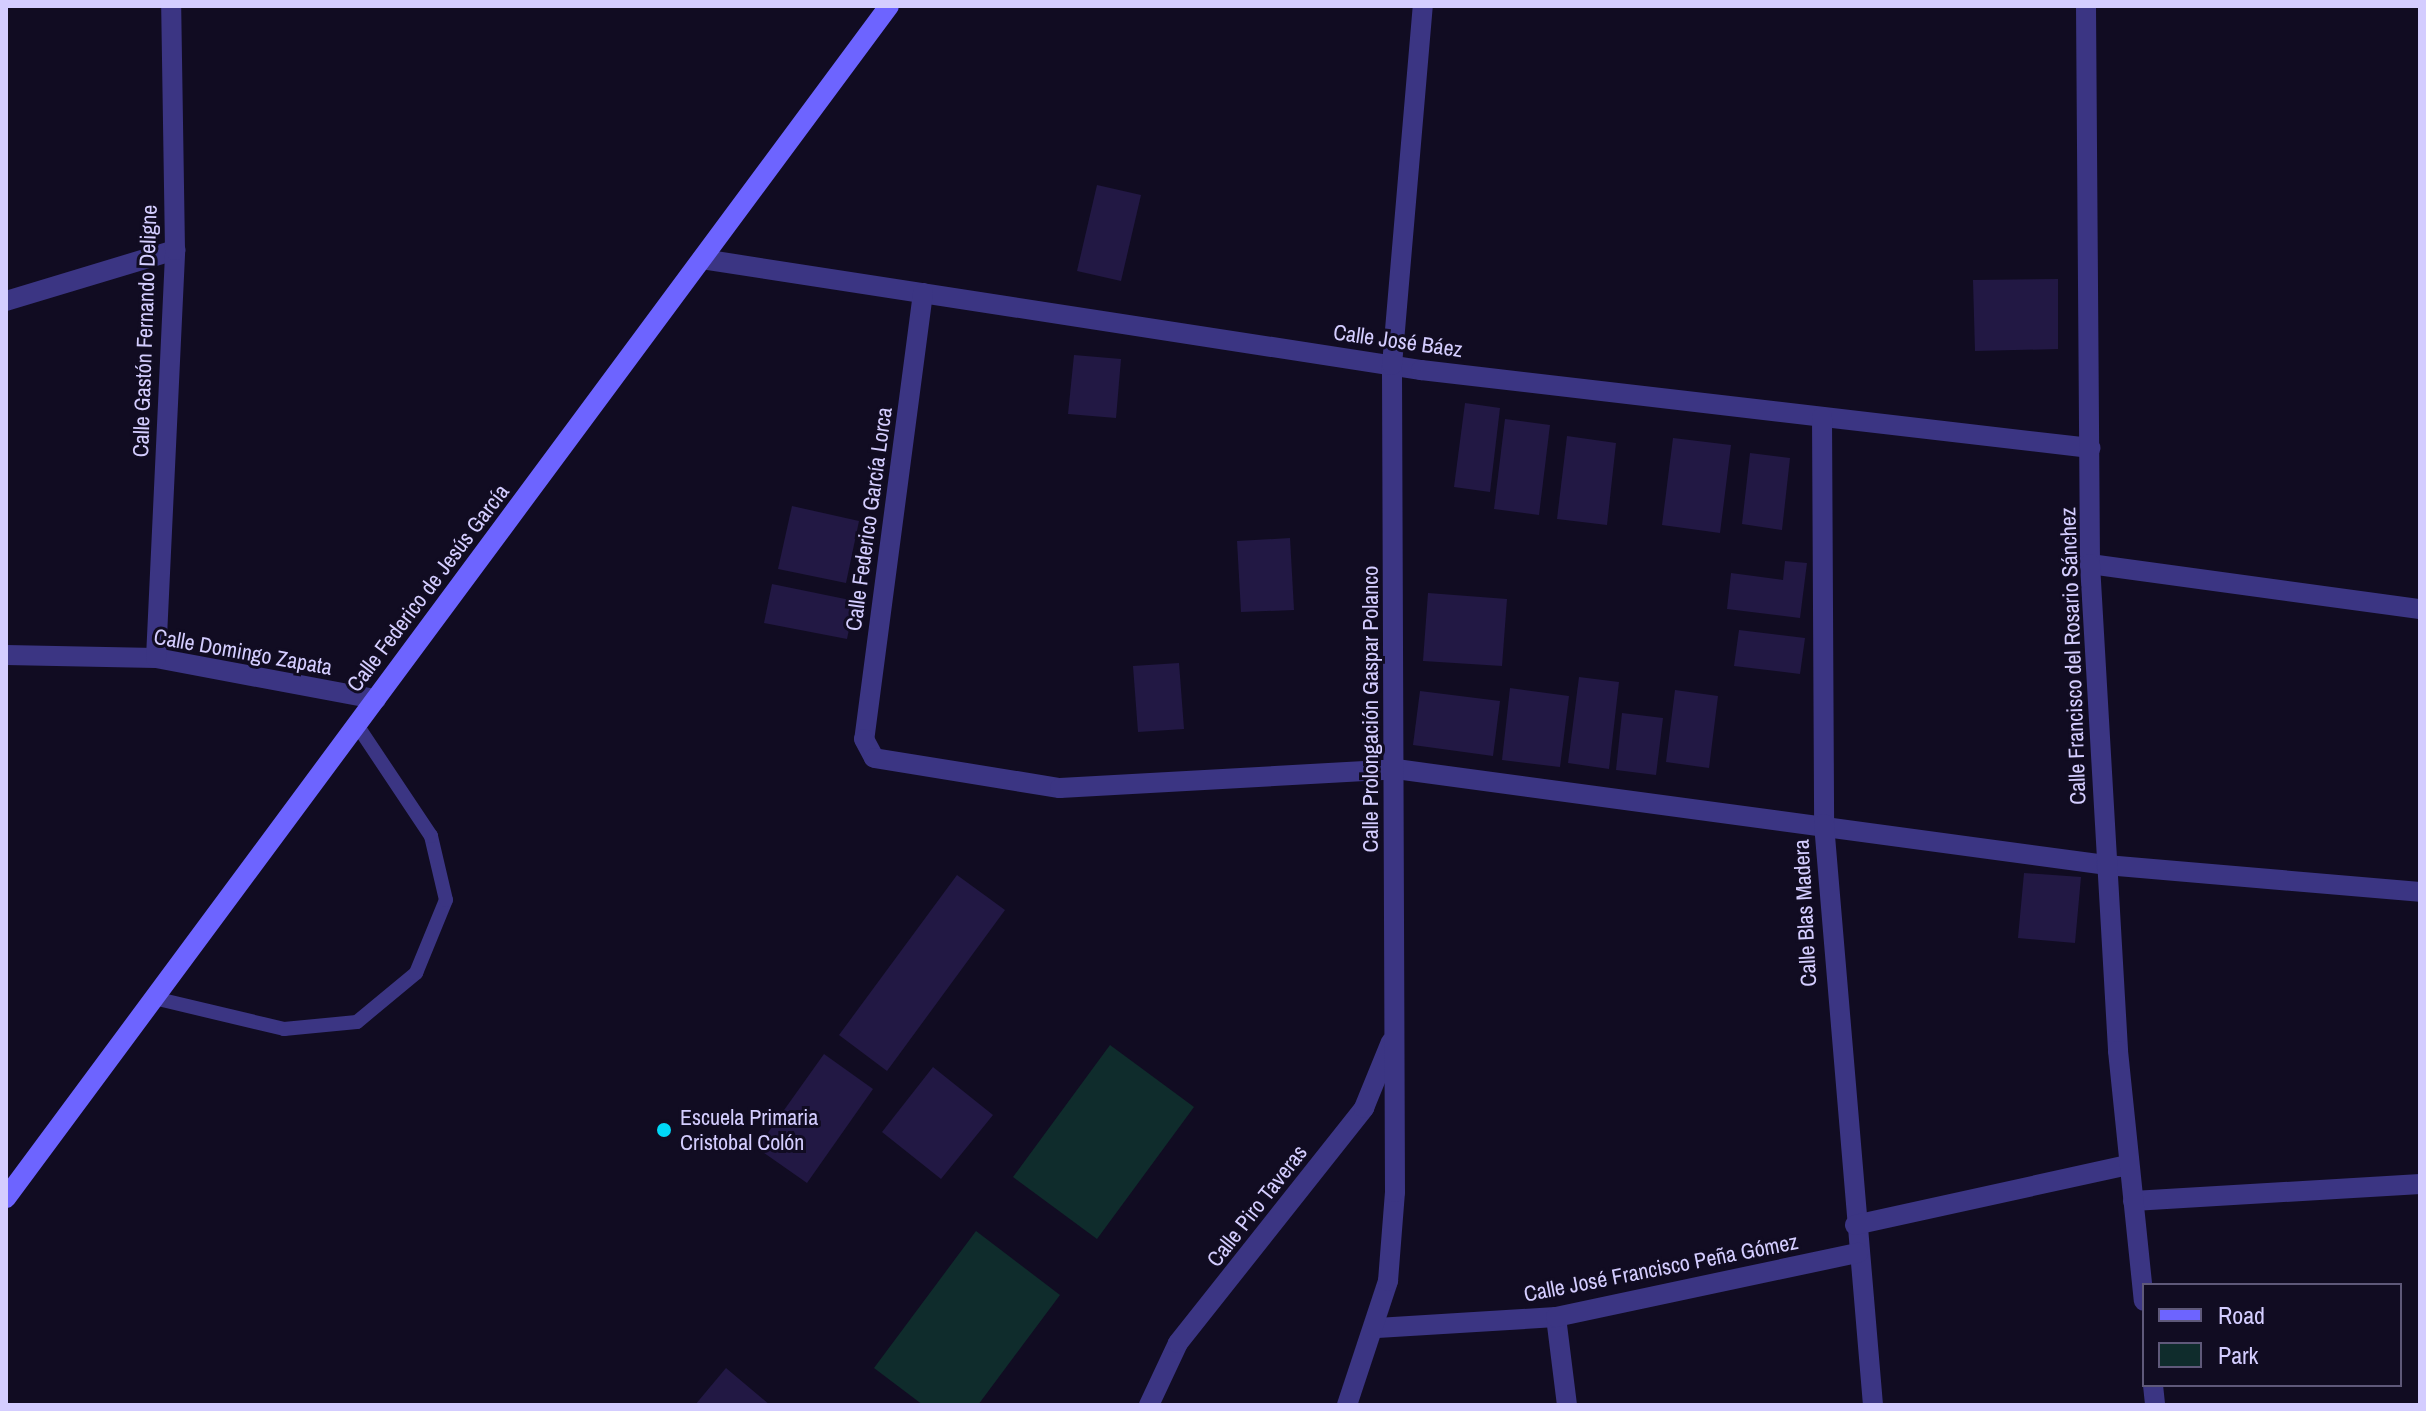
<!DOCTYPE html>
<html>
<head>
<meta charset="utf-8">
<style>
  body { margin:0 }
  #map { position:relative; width:2426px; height:1411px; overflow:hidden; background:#110c22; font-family:"Archivo Narrow",sans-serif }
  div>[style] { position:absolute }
  .green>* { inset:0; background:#0f2c2c }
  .building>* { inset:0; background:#221844 }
  .service>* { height:14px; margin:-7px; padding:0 7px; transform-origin:7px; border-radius:7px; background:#3b3583 }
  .minor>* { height:20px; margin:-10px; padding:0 10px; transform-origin:10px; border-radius:10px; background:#3b3583 }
  .tertiary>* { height:20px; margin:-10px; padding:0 10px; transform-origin:10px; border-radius:10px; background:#3b3583 }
  .secondary>* { height:20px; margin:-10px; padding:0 10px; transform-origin:10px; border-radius:10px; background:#6d64ff }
  .dots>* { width:22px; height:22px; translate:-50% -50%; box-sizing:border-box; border:4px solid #110c22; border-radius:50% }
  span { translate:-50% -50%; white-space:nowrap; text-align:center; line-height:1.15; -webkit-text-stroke:6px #110c22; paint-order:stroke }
  .street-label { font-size:22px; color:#d4cdff }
  .poi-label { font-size:22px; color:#d4cdff }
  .left { translate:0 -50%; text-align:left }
  .frame { position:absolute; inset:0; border:8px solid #d4cdff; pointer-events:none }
  .legend { position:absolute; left:2142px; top:1283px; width:260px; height:104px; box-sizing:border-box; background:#110c22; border:2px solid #5f597a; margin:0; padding:10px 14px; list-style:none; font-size:24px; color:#d4cdff }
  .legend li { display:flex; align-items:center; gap:16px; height:40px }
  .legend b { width:40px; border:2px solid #5f597a }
</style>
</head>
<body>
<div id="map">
  <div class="green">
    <div style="clip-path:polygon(1110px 1045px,1194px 1107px,1097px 1239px,1013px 1177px)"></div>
    <div style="clip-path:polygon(976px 1231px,1060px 1295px,978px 1405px,923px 1405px,874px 1368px)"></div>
  </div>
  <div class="building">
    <div style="clip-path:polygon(1097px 185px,1141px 195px,1121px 281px,1077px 271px)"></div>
    <div style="clip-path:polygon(2058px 279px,2058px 349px,1975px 351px,1973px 280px)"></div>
    <div style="clip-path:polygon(1074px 355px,1121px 359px,1116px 418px,1068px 414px)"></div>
    <div style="clip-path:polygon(1465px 403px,1500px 408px,1490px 492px,1454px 487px)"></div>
    <div style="clip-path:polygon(1505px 419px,1550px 425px,1539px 515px,1494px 509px)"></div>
    <div style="clip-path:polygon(1567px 436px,1616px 443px,1607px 525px,1557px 519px)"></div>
    <div style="clip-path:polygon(1673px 438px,1731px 445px,1720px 533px,1662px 525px)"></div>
    <div style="clip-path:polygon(1750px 453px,1790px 458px,1782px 530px,1742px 524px)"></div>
    <div style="clip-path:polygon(792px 506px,859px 521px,846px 583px,778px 569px)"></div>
    <div style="clip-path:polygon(1290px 538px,1294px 610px,1241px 612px,1237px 541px)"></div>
    <div style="clip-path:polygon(1785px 561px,1807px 563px,1800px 618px,1727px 609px,1731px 573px,1783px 580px)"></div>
    <div style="clip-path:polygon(772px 584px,855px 601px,847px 639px,764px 623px)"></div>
    <div style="clip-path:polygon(1428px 593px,1507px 599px,1502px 666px,1423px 661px)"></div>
    <div style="clip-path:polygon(1739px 630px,1805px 638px,1800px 674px,1734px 666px)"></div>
    <div style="clip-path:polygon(1179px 663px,1184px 729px,1138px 732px,1133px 666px)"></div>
    <div style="clip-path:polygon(1579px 677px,1619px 682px,1609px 769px,1568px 763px)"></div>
    <div style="clip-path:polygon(1510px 688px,1569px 696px,1560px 767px,1502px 760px)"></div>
    <div style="clip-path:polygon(1675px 690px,1718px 696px,1709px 768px,1666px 762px)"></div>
    <div style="clip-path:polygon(1420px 691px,1500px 701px,1493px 756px,1413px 745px)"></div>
    <div style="clip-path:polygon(1622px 713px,1663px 718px,1656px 775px,1616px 770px)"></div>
    <div style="clip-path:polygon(2024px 873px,2081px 877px,2075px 943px,2018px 938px)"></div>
    <div style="clip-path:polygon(957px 875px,1005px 910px,887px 1071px,839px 1035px)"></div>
    <div style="clip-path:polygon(824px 1054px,873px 1089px,807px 1183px,757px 1148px)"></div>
    <div style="clip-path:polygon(933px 1067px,993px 1115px,941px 1179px,882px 1132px)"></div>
    <div style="clip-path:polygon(726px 1368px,770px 1405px,695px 1405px)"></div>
  </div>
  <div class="service">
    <div style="left:154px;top:998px;width:134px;rotate:13.4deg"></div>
    <div style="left:284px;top:1029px;width:73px;rotate:-5.5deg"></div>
    <div style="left:357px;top:1022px;width:77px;rotate:-39.7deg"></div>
    <div style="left:416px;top:973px;width:79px;rotate:-67.7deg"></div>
    <div style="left:446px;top:900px;width:66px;rotate:-103.2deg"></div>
    <div style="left:431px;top:836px;width:133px;rotate:-123.7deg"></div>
  </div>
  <div class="minor">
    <div style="left:702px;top:259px;width:728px;rotate:8.78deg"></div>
    <div style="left:1421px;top:370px;width:674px;rotate:6.65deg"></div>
    <div style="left:923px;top:293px;width:450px;rotate:97.5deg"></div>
    <div style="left:864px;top:739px;width:21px;rotate:62deg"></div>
    <div style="left:874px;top:758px;width:188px;rotate:9.2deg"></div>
    <div style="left:1060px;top:788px;width:337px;rotate:-3.2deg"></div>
    <div style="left:1396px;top:769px;width:716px;rotate:7.7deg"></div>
    <div style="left:2106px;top:865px;width:315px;rotate:4.9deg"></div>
    <div style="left:6px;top:301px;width:177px;rotate:-16.8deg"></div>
    <div style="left:1822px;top:417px;width:407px;rotate:89.7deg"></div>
    <div style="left:1824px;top:824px;width:583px;rotate:85.18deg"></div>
    <div style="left:2090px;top:564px;width:333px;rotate:7.8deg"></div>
    <div style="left:6px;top:655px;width:150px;rotate:1.1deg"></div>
    <div style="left:156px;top:658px;width:224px;rotate:10.6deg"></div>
    <div style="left:156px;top:658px;width:408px;rotate:-87.3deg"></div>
    <div style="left:175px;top:250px;width:244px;rotate:-90.9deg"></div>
    <div style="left:2133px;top:1201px;width:288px;rotate:-3.4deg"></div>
    <div style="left:1855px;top:1225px;width:280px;rotate:-12.4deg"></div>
    <div style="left:1556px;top:1317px;width:89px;rotate:82.9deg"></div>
    <div style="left:1377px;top:1328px;width:179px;rotate:-3.5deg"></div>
    <div style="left:1556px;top:1317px;width:309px;rotate:-12deg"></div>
    <div style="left:1149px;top:1405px;width:68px;rotate:-64.9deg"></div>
    <div style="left:1178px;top:1343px;width:300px;rotate:-51.6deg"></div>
    <div style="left:1364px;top:1108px;width:71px;rotate:-67.8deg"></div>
    <div style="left:1347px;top:1405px;width:131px;rotate:-71.7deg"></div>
    <div style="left:1388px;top:1281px;width:89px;rotate:-85.5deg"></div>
    <div style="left:1395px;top:1192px;width:827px;rotate:-90.21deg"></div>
    <div style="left:1392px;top:365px;width:360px;rotate:-85.1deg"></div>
  </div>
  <div class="tertiary">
    <div style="left:2086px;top:6px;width:558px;rotate:89.59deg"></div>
    <div style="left:2090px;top:564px;width:488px;rotate:86.7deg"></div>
    <div style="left:2118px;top:1051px;width:251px;rotate:84.1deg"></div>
    <div style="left:2153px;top:1385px;width:20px;rotate:84deg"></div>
  </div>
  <div class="secondary">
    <div style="left:6px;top:1198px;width:1483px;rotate:-53.47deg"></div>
  </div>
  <div class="dots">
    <div style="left:664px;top:1130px;background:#00d8f8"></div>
  </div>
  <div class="street-label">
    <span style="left:145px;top:331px;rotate:-88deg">Calle Gastón Fernando Deligne</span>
    <span style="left:1398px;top:341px;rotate:8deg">Calle José Báez</span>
    <span style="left:869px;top:519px;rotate:-82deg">Calle Federico García Lorca</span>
    <span style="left:428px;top:588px;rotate:-53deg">Calle Federico de Jesús García</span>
    <span style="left:243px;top:652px;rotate:10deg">Calle Domingo Zapata</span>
    <span style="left:2073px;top:656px;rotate:-92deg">Calle Francisco del Rosario Sánchez</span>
    <span style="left:1371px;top:709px;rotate:-90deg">Calle Prolongación Gaspar Polanco</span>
    <span style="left:1805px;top:913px;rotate:-93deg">Calle Blas Madera</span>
    <span style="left:1257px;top:1206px;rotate:-52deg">Calle Piro Taveras</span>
    <span style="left:1661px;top:1268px;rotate:-11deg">Calle José Francisco Peña Gómez</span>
  </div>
  <div class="poi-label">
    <span class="left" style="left:680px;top:1130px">Escuela Primaria<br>Cristobal Colón</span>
  </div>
  <div class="frame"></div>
  <ul class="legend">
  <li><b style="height:10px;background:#6d64ff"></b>Road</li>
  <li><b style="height:22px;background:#0f2c2c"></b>Park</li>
  </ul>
</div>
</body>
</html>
